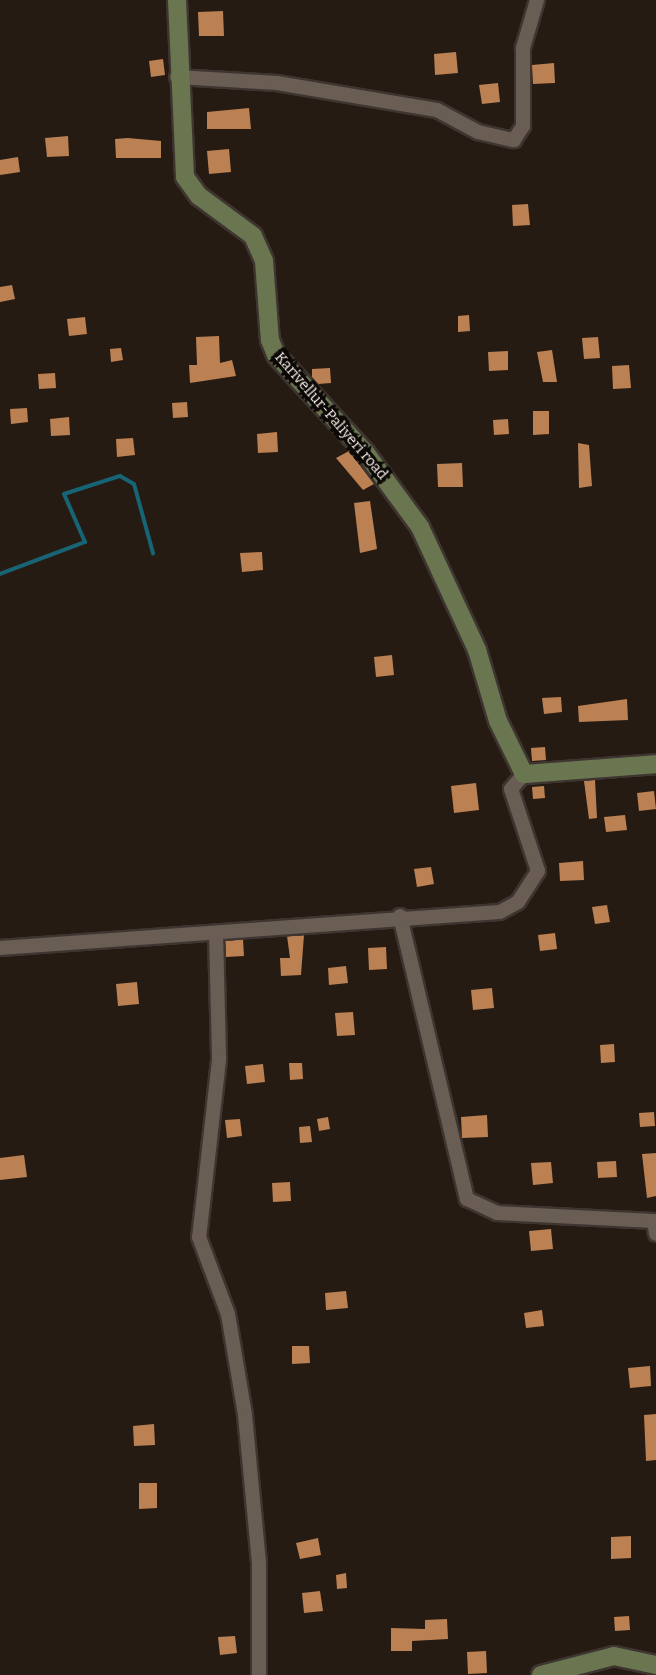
<!DOCTYPE html>
<html>
<head>
<meta charset="utf-8">
<style>
  body { margin:0 }
  #map { position:relative; width:656px; height:1675px; overflow:hidden; background:#261b13; font-family:Bitter,serif }
  div>[style] { position:absolute }
  .stream>* { height:4px; margin:-2px; padding:0 2px; transform-origin:2px; border-radius:2px; background:#176475 }
  .building>* { inset:0; background:#bb8153 }
  .roads { filter:drop-shadow(2px 0 #3e3531) drop-shadow(-2px 0 #3e3531) drop-shadow(0 2px #3e3531) drop-shadow(0 -2px #3e3531) }
  .minor>* { height:14px; margin:-7px; padding:0 7px; transform-origin:7px; border-radius:7px; background:#6a5d53 }
  .secondary>* { height:18px; margin:-9px; padding:0 9px; transform-origin:9px; border-radius:9px; background:#697650 }
  span { translate:-50% -50%; white-space:nowrap; text-align:center; line-height:1.15; -webkit-text-stroke:6px #0b0704; paint-order:stroke }
  .street-label { font-size:15px; color:#faf2ec }
</style>
</head>
<body>
<div id="map">
  <div class="stream">
    <div style="left:0;top:574px;width:91px;rotate:-20.6deg"></div>
    <div style="left:85px;top:542px;width:52px;rotate:-113.6deg"></div>
    <div style="left:64px;top:494px;width:59px;rotate:-17.8deg"></div>
    <div style="left:120px;top:476px;width:16px;rotate:30deg"></div>
    <div style="left:134px;top:484px;width:72px;rotate:74.6deg"></div>
  </div>
  <div class="building">
    <div style="clip-path:polygon(223px 11px,224px 36px,199px 36px,198px 12px)"></div>
    <div style="clip-path:polygon(456px 52px,458px 73px,435px 75px,434px 54px)"></div>
    <div style="clip-path:polygon(163px 59px,165px 75px,151px 77px,149px 61px)"></div>
    <div style="clip-path:polygon(554px 63px,555px 83px,533px 84px,532px 65px)"></div>
    <div style="clip-path:polygon(498px 83px,500px 102px,482px 104px,479px 85px)"></div>
    <div style="clip-path:polygon(249px 108px,251px 129px,207px 129px,207px 112px)"></div>
    <div style="clip-path:polygon(68px 136px,69px 156px,47px 157px,45px 138px)"></div>
    <div style="clip-path:polygon(128px 138px,161px 141px,161px 158px,116px 158px,115px 139px)"></div>
    <div style="clip-path:polygon(229px 149px,231px 172px,209px 174px,207px 151px)"></div>
    <div style="clip-path:polygon(18px 157px,20px 172px,0 175px,0 160px)"></div>
    <div style="clip-path:polygon(528px 204px,530px 225px,513px 226px,512px 205px)"></div>
    <div style="clip-path:polygon(12px 285px,15px 299px,0 302px,0 287px)"></div>
    <div style="clip-path:polygon(469px 315px,470px 331px,458px 332px,458px 316px)"></div>
    <div style="clip-path:polygon(85px 317px,87px 334px,69px 336px,67px 319px)"></div>
    <div style="clip-path:polygon(219px 336px,220px 363px,232px 360px,236px 376px,190px 383px,189px 365px,197px 365px,196px 337px)"></div>
    <div style="clip-path:polygon(598px 337px,600px 358px,584px 359px,582px 338px)"></div>
    <div style="clip-path:polygon(121px 348px,123px 360px,111px 362px,110px 349px)"></div>
    <div style="clip-path:polygon(552px 350px,557px 382px,543px 382px,537px 352px)"></div>
    <div style="clip-path:polygon(508px 351px,508px 370px,489px 371px,488px 352px)"></div>
    <div style="clip-path:polygon(629px 365px,631px 388px,613px 389px,612px 366px)"></div>
    <div style="clip-path:polygon(330px 368px,331px 383px,318px 384px,312px 378px,312px 369px)"></div>
    <div style="clip-path:polygon(55px 373px,56px 388px,39px 389px,38px 374px)"></div>
    <div style="clip-path:polygon(187px 402px,188px 417px,173px 418px,172px 403px)"></div>
    <div style="clip-path:polygon(27px 408px,28px 422px,11px 424px,10px 409px)"></div>
    <div style="clip-path:polygon(533px 411px,549px 411px,549px 434px,533px 435px)"></div>
    <div style="clip-path:polygon(69px 417px,70px 435px,51px 436px,50px 419px)"></div>
    <div style="clip-path:polygon(508px 419px,509px 434px,494px 435px,493px 420px)"></div>
    <div style="clip-path:polygon(277px 432px,278px 452px,258px 453px,257px 434px)"></div>
    <div style="clip-path:polygon(133px 438px,135px 455px,117px 457px,116px 439px)"></div>
    <div style="clip-path:polygon(578px 443px,589px 445px,592px 486px,579px 488px)"></div>
    <div style="clip-path:polygon(349px 451px,374px 484px,363px 490px,336px 458px)"></div>
    <div style="clip-path:polygon(462px 463px,463px 487px,438px 487px,437px 464px)"></div>
    <div style="clip-path:polygon(370px 501px,377px 549px,360px 553px,354px 503px)"></div>
    <div style="clip-path:polygon(262px 552px,263px 570px,242px 572px,240px 553px)"></div>
    <div style="clip-path:polygon(392px 655px,394px 675px,376px 677px,374px 657px)"></div>
    <div style="clip-path:polygon(561px 697px,562px 712px,544px 714px,542px 698px)"></div>
    <div style="clip-path:polygon(627px 699px,628px 720px,579px 722px,578px 706px)"></div>
    <div style="clip-path:polygon(545px 747px,546px 760px,532px 761px,531px 748px)"></div>
    <div style="clip-path:polygon(595px 780px,597px 818px,589px 819px,584px 781px)"></div>
    <div style="clip-path:polygon(476px 783px,479px 810px,454px 813px,451px 786px)"></div>
    <div style="clip-path:polygon(544px 786px,545px 798px,533px 799px,532px 787px)"></div>
    <div style="clip-path:polygon(654px 791px,656px 809px,639px 811px,637px 793px)"></div>
    <div style="clip-path:polygon(625px 815px,627px 830px,606px 832px,604px 817px)"></div>
    <div style="clip-path:polygon(583px 861px,584px 880px,560px 881px,559px 863px)"></div>
    <div style="clip-path:polygon(431px 867px,434px 884px,417px 887px,414px 869px)"></div>
    <div style="clip-path:polygon(607px 905px,610px 922px,595px 924px,592px 907px)"></div>
    <div style="clip-path:polygon(555px 933px,557px 949px,540px 951px,538px 935px)"></div>
    <div style="clip-path:polygon(304px 935px,301px 975px,281px 976px,280px 958px,290px 958px,287px 936px)"></div>
    <div style="clip-path:polygon(243px 939px,244px 956px,226px 957px,225px 941px)"></div>
    <div style="clip-path:polygon(386px 947px,387px 969px,369px 970px,368px 948px)"></div>
    <div style="clip-path:polygon(346px 966px,348px 983px,329px 985px,328px 968px)"></div>
    <div style="clip-path:polygon(137px 982px,139px 1004px,118px 1006px,116px 984px)"></div>
    <div style="clip-path:polygon(492px 988px,494px 1008px,473px 1010px,471px 990px)"></div>
    <div style="clip-path:polygon(353px 1012px,355px 1035px,337px 1036px,335px 1013px)"></div>
    <div style="clip-path:polygon(614px 1044px,615px 1062px,601px 1063px,600px 1045px)"></div>
    <div style="clip-path:polygon(289px 1063px,302px 1063px,303px 1079px,290px 1080px)"></div>
    <div style="clip-path:polygon(263px 1064px,265px 1082px,247px 1084px,245px 1066px)"></div>
    <div style="clip-path:polygon(654px 1112px,655px 1126px,640px 1127px,639px 1113px)"></div>
    <div style="clip-path:polygon(487px 1115px,488px 1137px,462px 1138px,461px 1117px)"></div>
    <div style="clip-path:polygon(328px 1117px,330px 1129px,319px 1131px,317px 1119px)"></div>
    <div style="clip-path:polygon(240px 1119px,242px 1136px,227px 1138px,225px 1120px)"></div>
    <div style="clip-path:polygon(310px 1126px,312px 1142px,300px 1143px,299px 1127px)"></div>
    <div style="clip-path:polygon(656px 1153px,656px 1196px,647px 1198px,642px 1154px)"></div>
    <div style="clip-path:polygon(24px 1155px,27px 1177px,0 1180px,0 1158px)"></div>
    <div style="clip-path:polygon(616px 1161px,617px 1177px,598px 1178px,597px 1162px)"></div>
    <div style="clip-path:polygon(551px 1162px,553px 1183px,533px 1185px,531px 1163px)"></div>
    <div style="clip-path:polygon(290px 1182px,291px 1201px,273px 1202px,272px 1183px)"></div>
    <div style="clip-path:polygon(551px 1229px,553px 1249px,531px 1251px,529px 1231px)"></div>
    <div style="clip-path:polygon(346px 1291px,348px 1308px,326px 1310px,325px 1293px)"></div>
    <div style="clip-path:polygon(542px 1310px,544px 1326px,526px 1328px,524px 1313px)"></div>
    <div style="clip-path:polygon(292px 1346px,309px 1346px,310px 1363px,292px 1364px)"></div>
    <div style="clip-path:polygon(650px 1366px,651px 1386px,630px 1388px,628px 1368px)"></div>
    <div style="clip-path:polygon(656px 1414px,656px 1460px,646px 1461px,644px 1415px)"></div>
    <div style="clip-path:polygon(154px 1424px,155px 1445px,134px 1446px,133px 1426px)"></div>
    <div style="clip-path:polygon(139px 1483px,157px 1483px,157px 1508px,139px 1509px)"></div>
    <div style="clip-path:polygon(631px 1536px,631px 1558px,611px 1559px,611px 1537px)"></div>
    <div style="clip-path:polygon(318px 1538px,321px 1555px,300px 1559px,296px 1543px)"></div>
    <div style="clip-path:polygon(346px 1573px,347px 1588px,337px 1589px,336px 1575px)"></div>
    <div style="clip-path:polygon(320px 1591px,323px 1611px,304px 1613px,302px 1593px)"></div>
    <div style="clip-path:polygon(629px 1616px,630px 1630px,615px 1631px,614px 1617px)"></div>
    <div style="clip-path:polygon(447px 1619px,448px 1639px,412px 1641px,412px 1651px,391px 1651px,391px 1628px,425px 1629px,425px 1620px)"></div>
    <div style="clip-path:polygon(235px 1636px,237px 1653px,220px 1655px,218px 1637px)"></div>
    <div style="clip-path:polygon(486px 1651px,487px 1673px,468px 1674px,467px 1652px)"></div>
  </div>
  <div class="roads">
    <div class="minor">
      <div style="left:177px;top:77px;width:100px;rotate:3.4deg"></div>
      <div style="left:277px;top:83px;width:162px;rotate:9.6deg"></div>
      <div style="left:437px;top:110px;width:47px;rotate:28.2deg"></div>
      <div style="left:478px;top:132px;width:37px;rotate:13deg"></div>
      <div style="left:514px;top:140px;width:17px;rotate:-57deg"></div>
      <div style="left:523px;top:126px;width:78px;rotate:-90deg"></div>
      <div style="left:523px;top:48px;width:50px;rotate:-73.7deg"></div>
      <div style="left:400px;top:916px;width:291px;rotate:76.7deg"></div>
      <div style="left:467px;top:1199px;width:33px;rotate:25deg"></div>
      <div style="left:497px;top:1213px;width:157px;rotate:2.9deg"></div>
      <div style="left:654px;top:1221px;width:13px;rotate:81deg"></div>
      <div style="left:216px;top:933px;width:127px;rotate:88.6deg"></div>
      <div style="left:219px;top:1060px;width:178px;rotate:96.4deg"></div>
      <div style="left:199px;top:1237px;width:82px;rotate:69.4deg"></div>
      <div style="left:228px;top:1314px;width:102px;rotate:80.4deg"></div>
      <div style="left:245px;top:1415px;width:150px;rotate:84.6deg"></div>
      <div style="left:259px;top:1564px;width:111px;rotate:90deg"></div>
      <div style="left:0;top:948px;width:501px;rotate:-4.12deg"></div>
      <div style="left:500px;top:912px;width:21px;rotate:-29deg"></div>
      <div style="left:518px;top:902px;width:37px;rotate:-57deg"></div>
      <div style="left:538px;top:871px;width:86px;rotate:-108.2deg"></div>
      <div style="left:511px;top:789px;width:20px;rotate:-49deg"></div>
    </div>
    <div class="secondary">
      <div style="left:177px;top:0;width:177px;rotate:87.4deg"></div>
      <div style="left:185px;top:177px;width:24px;rotate:54deg"></div>
      <div style="left:199px;top:196px;width:67px;rotate:36.5deg"></div>
      <div style="left:253px;top:236px;width:27px;rotate:66deg"></div>
      <div style="left:264px;top:261px;width:79px;rotate:85.7deg"></div>
      <div style="left:270px;top:340px;width:16px;rotate:68deg"></div>
      <div style="left:276px;top:355px;width:132px;rotate:47.5deg"></div>
      <div style="left:365px;top:452px;width:93px;rotate:53.7deg"></div>
      <div style="left:420px;top:527px;width:136px;rotate:65.1deg"></div>
      <div style="left:477px;top:650px;width:74px;rotate:73.5deg"></div>
      <div style="left:498px;top:721px;width:59px;rotate:63.9deg"></div>
      <div style="left:524px;top:774px;width:132px;rotate:-4.3deg"></div>
      <div style="left:541px;top:1675px;width:75px;rotate:-14.6deg"></div>
      <div style="left:614px;top:1656px;width:43px;rotate:12.1deg"></div>
    </div>
  </div>
  <div class="street-label">
    <span style="left:331px;top:416px;rotate:49deg">Karivellur-Paliyeri road</span>
  </div>
</div>
</body>
</html>
